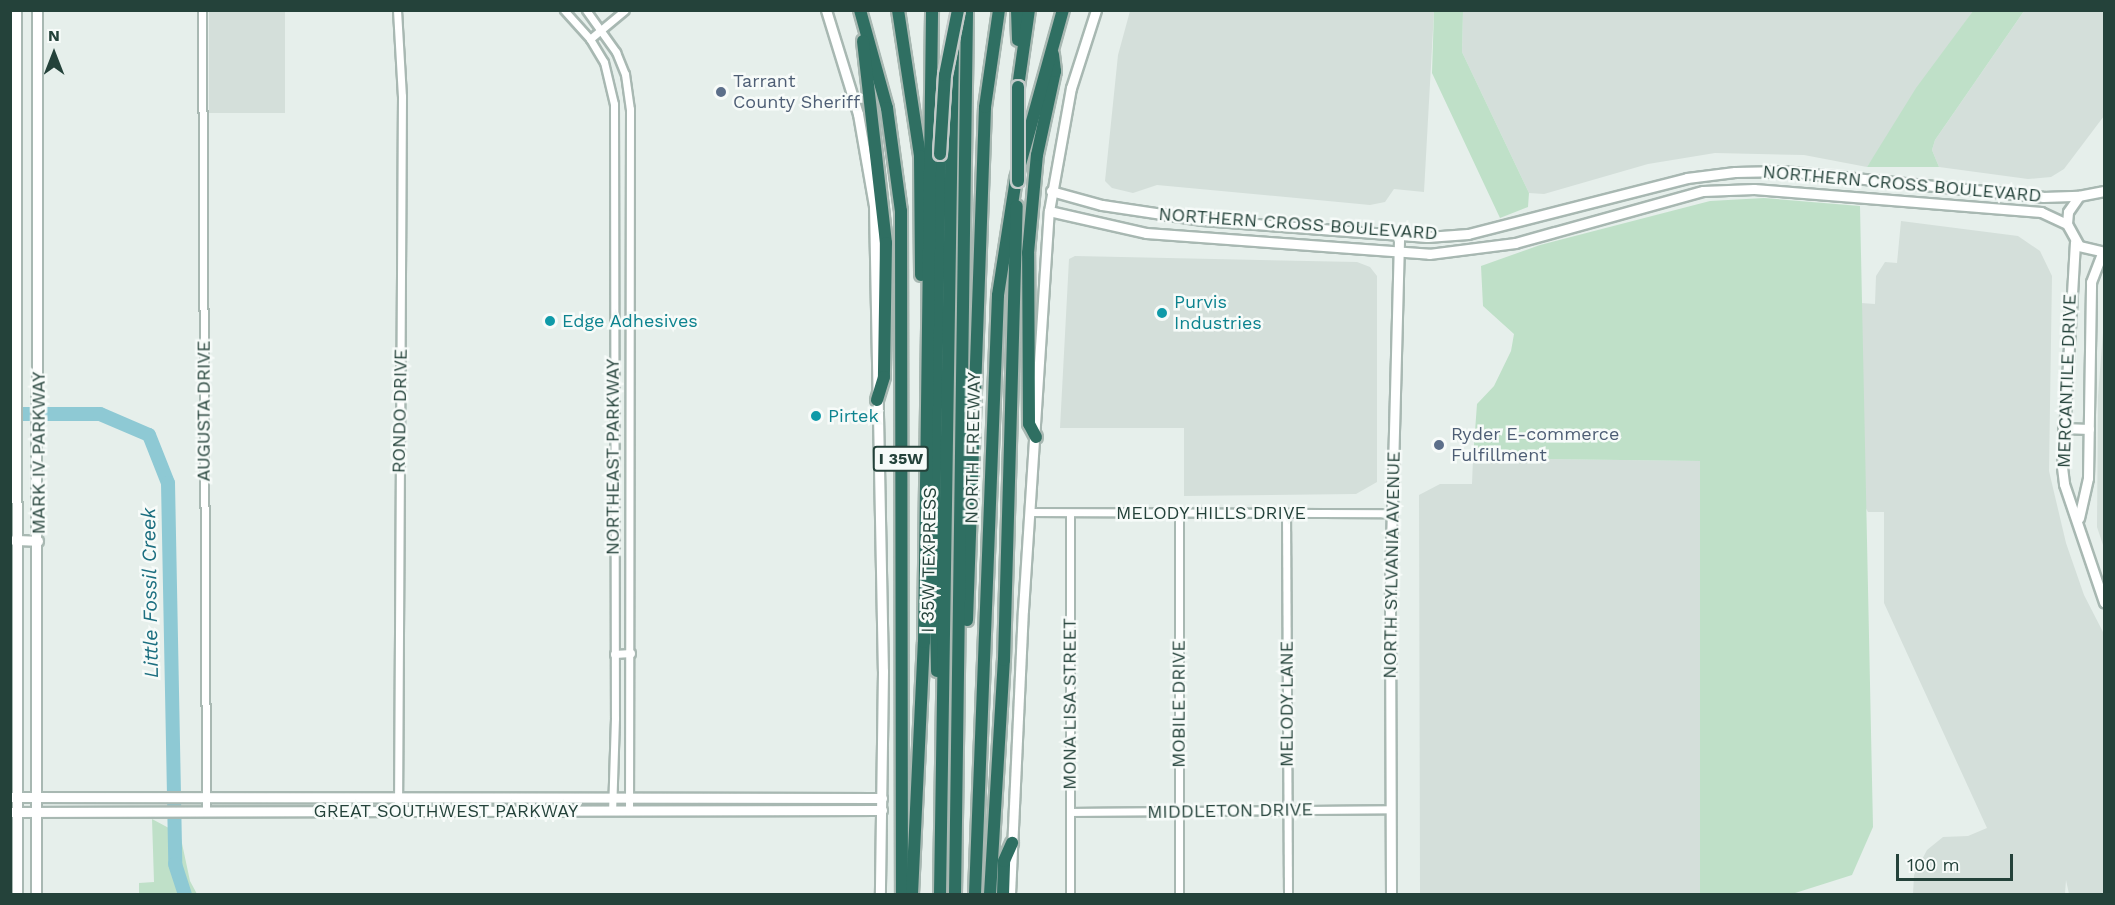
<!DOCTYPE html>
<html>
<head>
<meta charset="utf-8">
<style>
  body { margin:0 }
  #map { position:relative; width:2115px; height:905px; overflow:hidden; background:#e6efeb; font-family:"Work Sans",sans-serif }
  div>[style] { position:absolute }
  .built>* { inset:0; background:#d4dfda }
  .green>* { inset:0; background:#bfe0c8 }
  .river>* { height:14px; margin:-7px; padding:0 7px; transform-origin:7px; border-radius:7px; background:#8ec9d4 }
  .roads { filter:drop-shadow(2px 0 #a8b8b2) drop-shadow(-2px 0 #a8b8b2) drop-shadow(0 2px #a8b8b2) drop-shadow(0 -2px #a8b8b2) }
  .street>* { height:7px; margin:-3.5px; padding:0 3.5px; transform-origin:3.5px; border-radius:3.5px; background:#fff }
  .secondary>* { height:9px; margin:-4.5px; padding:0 4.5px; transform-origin:4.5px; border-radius:4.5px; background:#fff }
  .highway>* { height:12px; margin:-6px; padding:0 6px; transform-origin:6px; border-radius:6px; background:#2f6f62 }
  .bridges { filter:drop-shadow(2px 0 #c2cac8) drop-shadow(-2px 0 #c2cac8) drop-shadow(0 2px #c2cac8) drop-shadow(0 -2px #c2cac8) }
  .highway-bridge>* { height:12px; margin:-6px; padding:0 6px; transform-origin:6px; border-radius:6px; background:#2f6f62 }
  .dots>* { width:16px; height:16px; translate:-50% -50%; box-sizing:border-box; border:3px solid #f7fbf9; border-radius:50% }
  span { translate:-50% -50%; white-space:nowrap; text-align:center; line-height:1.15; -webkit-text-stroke:5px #f7fbf9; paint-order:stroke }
  .shield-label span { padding:2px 4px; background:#f7fbf9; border:2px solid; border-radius:4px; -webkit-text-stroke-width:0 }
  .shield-label { font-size:16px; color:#24423a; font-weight:700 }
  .service-label { font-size:18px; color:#4e5e75 }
  .left { translate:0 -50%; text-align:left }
  .street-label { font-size:18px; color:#24423a }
  .culture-label { font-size:18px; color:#0d838f }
  .water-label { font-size:20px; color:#1c6f80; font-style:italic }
  .frame { position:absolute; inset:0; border:12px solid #24423a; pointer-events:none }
  .north { position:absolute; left:24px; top:24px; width:60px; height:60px; -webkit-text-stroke:4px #f7fbf9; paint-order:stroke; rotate:0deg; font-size:16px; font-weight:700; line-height:24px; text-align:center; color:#24423a }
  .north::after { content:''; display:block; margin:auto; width:21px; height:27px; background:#24423a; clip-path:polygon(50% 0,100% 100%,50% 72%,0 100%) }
  .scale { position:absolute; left:1896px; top:854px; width:117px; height:27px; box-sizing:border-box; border:3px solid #24423a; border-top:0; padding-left:8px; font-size:18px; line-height:21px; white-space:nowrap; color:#24423a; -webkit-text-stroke:4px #f7fbf9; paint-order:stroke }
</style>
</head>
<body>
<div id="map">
  <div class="built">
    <div style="clip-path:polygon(209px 11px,285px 11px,285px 113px,209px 113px)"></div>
    <div style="clip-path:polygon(1130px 11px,1434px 11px,1424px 192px,1394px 189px,1385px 202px,1370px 205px,1157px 185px,1133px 193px,1112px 188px,1105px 181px,1118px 55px)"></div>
    <div style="clip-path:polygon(1463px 11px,1973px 11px,1867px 167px,1804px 155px,1715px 153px,1648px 164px,1544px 194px,1529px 193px,1462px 52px)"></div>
    <div style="clip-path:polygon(2024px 11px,2104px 11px,2104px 116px,2064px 169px,2051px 177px,2028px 179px,1939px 167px,1932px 150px,1935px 140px)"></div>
    <div style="clip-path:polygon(1901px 221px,2018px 236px,2040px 251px,2052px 276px,2049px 471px,2066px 543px,2084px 595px,2104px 634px,2104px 894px,2069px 894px,2066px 880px,2065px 894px,1913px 894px,1914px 875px,1927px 850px,1943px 837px,1968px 836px,1987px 828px,1884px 603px,1884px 512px,1868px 512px,1863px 503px,1861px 303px,1875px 304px,1876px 276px,1885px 262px,1897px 263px)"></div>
    <div style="clip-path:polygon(1075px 256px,1357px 262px,1370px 267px,1377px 276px,1377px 482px,1356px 494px,1184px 496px,1184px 428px,1060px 428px,1069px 259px)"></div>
    <div style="clip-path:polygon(2104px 320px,2104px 548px,2097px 527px,2098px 396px)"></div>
    <div style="clip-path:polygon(1473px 458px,1700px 461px,1700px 894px,1420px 894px,1419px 495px,1440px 484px,1472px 484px)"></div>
  </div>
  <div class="green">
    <div style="clip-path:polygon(1434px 11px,1463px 11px,1462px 52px,1529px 193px,1528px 207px,1500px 218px,1432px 73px)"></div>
    <div style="clip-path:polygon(1973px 11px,2024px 11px,1935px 140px,1932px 150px,1939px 167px,1867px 167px,1916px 88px)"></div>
    <div style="clip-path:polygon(1764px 198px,1860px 206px,1873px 827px,1852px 875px,1792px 894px,1700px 894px,1700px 461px,1473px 458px,1477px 404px,1494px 386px,1511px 351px,1514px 334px,1483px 306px,1481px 266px,1540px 245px,1710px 201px)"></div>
    <div style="clip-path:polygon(152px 819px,180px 834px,190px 881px,197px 894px,139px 894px,139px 883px,154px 882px)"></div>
  </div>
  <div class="river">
    <div style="left:10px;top:414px;width:90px"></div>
    <div style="left:100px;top:414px;width:53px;rotate:23.2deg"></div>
    <div style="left:149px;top:435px;width:52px;rotate:68.4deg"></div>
    <div style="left:168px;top:483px;width:381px;rotate:88.9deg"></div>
    <div style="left:175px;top:864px;width:32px;rotate:72deg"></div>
  </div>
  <div class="roads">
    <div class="street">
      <div style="left:202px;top:10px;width:802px;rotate:89.71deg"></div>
      <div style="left:397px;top:10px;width:86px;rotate:86.7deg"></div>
      <div style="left:402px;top:96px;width:716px;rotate:90.32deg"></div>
      <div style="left:564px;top:10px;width:39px;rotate:48deg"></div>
      <div style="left:590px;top:39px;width:27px;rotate:59deg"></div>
      <div style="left:604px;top:62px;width:43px;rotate:76.6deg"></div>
      <div style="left:614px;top:104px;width:614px;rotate:89.91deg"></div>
      <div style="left:615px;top:718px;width:93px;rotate:91.8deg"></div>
      <div style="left:586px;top:10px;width:52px;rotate:54.5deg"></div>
      <div style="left:616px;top:52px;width:24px;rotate:68deg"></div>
      <div style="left:625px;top:74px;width:35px;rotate:82deg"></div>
      <div style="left:630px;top:109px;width:702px;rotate:90.08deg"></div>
      <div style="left:590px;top:39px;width:45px;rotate:-39.6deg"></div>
      <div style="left:1030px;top:512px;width:361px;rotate:0.2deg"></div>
      <div style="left:1179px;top:513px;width:381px;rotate:90deg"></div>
      <div style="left:1286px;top:513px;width:381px;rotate:89.7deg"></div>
      <div style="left:614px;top:654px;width:17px;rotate:-3deg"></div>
      <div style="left:1070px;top:812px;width:321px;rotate:-0.5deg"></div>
      <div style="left:1070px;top:894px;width:381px;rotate:-90deg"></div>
    </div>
    <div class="secondary">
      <div style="left:16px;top:10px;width:884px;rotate:89.94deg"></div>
      <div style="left:826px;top:10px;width:109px;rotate:72.9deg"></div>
      <div style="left:858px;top:114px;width:93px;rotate:80.1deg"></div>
      <div style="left:874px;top:206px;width:465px;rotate:88.9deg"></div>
      <div style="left:883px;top:671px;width:223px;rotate:90.8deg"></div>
      <div style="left:1051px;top:191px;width:53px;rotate:15.4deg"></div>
      <div style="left:1102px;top:205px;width:101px;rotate:8.5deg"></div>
      <div style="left:1202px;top:220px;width:226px;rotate:4.3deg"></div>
      <div style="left:1427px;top:237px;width:41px;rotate:-4.2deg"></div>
      <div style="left:1468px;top:234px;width:226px;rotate:-14.3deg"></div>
      <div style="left:1687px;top:178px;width:48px;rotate:-7.1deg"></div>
      <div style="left:1735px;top:172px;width:49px;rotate:-1.2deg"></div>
      <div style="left:1784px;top:171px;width:260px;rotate:5.7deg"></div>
      <div style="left:2043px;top:197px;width:36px;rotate:-2deg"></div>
      <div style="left:2104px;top:191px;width:25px;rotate:169deg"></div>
      <div style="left:2079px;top:196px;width:19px;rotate:125deg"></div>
      <div style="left:2068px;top:212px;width:12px;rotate:95deg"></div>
      <div style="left:2067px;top:224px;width:25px;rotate:61deg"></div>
      <div style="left:2079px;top:246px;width:26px;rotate:13deg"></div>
      <div style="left:1049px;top:211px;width:99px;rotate:12.8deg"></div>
      <div style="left:1146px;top:233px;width:284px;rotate:4.2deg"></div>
      <div style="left:1429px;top:254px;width:87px;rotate:-7.3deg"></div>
      <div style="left:1515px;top:243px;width:195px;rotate:-15.5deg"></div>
      <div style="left:1703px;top:191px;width:51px;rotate:-2.2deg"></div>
      <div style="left:1754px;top:189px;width:288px;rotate:4.6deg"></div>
      <div style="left:2041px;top:212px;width:29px;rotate:25deg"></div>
      <div style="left:2075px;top:242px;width:225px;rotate:93.3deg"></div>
      <div style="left:2062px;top:467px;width:17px;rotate:83deg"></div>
      <div style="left:2064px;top:484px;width:125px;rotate:71.3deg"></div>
      <div style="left:2063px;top:428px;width:26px;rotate:2deg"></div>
      <div style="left:2079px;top:518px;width:41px;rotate:-77.3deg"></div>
      <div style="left:2088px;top:478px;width:196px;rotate:-89.1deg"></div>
      <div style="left:2091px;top:282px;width:31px;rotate:-69deg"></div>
      <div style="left:14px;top:540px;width:24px;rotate:2deg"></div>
      <div style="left:11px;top:797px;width:871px;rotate:0.07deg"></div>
      <div style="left:11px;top:812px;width:871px;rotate:-0.13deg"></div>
      <div style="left:36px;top:894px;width:884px;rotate:-89.94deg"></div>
      <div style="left:1010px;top:894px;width:284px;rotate:-87.4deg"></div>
      <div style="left:1023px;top:610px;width:400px;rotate:-86.3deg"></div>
      <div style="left:1049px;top:211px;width:125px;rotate:-79.9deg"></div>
      <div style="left:1071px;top:88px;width:82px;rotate:-72.2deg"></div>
      <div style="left:1391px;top:894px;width:310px;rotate:-90.2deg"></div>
      <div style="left:1390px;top:584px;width:349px;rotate:-88.5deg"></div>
    </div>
    <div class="highway">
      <div style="left:860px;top:10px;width:102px;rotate:74.6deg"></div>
      <div style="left:887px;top:108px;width:104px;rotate:82.3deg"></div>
      <div style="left:901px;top:211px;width:683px;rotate:89.92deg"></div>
      <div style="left:898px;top:10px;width:148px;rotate:81.4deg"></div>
      <div style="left:920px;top:156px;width:119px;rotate:89.5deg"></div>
      <div style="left:1017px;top:10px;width:30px;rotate:88deg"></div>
      <div style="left:863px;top:41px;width:203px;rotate:83.5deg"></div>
      <div style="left:886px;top:243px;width:134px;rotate:90.9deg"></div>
      <div style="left:884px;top:377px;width:24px;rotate:107deg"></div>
      <div style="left:1018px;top:87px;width:78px;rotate:-81.9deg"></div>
      <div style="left:1036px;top:437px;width:15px;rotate:-118deg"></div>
      <div style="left:1029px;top:424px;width:171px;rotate:-90.3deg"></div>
      <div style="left:1028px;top:253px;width:98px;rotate:-84.8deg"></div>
      <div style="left:1037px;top:155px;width:86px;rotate:-77.9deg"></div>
      <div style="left:1055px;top:71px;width:17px;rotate:-97deg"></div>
      <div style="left:967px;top:620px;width:513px;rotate:-87.99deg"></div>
      <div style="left:985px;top:107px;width:98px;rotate:-81.8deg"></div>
      <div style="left:937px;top:671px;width:138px;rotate:-91.2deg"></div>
      <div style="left:934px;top:533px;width:379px;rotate:-89.1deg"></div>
      <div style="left:912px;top:894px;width:252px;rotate:-87.3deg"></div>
      <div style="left:924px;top:642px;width:632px;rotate:-89.27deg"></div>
      <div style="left:940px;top:894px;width:843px;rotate:-89.12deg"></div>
      <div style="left:955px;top:894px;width:884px;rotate:-89.22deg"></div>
      <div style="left:975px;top:894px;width:599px;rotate:-87.8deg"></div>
      <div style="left:998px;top:295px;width:117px;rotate:-81.2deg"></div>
      <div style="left:1016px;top:179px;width:175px;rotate:-74.5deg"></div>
      <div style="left:990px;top:894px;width:234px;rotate:-86.6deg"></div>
      <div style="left:1004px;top:660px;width:454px;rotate:-88.4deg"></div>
      <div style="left:1003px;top:894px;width:33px;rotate:-88deg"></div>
      <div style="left:1004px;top:861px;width:20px;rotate:-66deg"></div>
    </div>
  </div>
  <div class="bridges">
    <div class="highway-bridge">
      <div style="left:940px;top:154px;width:79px;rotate:-86.4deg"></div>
      <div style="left:945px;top:75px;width:66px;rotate:-78.7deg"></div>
      <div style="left:1018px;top:181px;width:94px;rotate:-90deg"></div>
    </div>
  </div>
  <div class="dots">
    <div style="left:721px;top:92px;background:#5c6f8a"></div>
    <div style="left:1162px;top:313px;background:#0f9aa8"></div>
    <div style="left:550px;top:321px;background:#0f9aa8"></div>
    <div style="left:816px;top:416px;background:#0f9aa8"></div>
    <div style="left:1439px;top:445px;background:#5c6f8a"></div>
  </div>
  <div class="shield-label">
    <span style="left:901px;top:459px">I 35W</span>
  </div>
  <div class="service-label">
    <span class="left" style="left:733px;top:92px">Tarrant<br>County Sheriff</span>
    <span class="left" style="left:1451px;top:445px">Ryder E-commerce<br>Fulfillment</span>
  </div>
  <div class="street-label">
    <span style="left:1902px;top:184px;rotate:5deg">NORTHERN CROSS BOULEVARD</span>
    <span style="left:1298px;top:224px;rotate:4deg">NORTHERN CROSS BOULEVARD</span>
    <span style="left:2067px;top:381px;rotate:-88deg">MERCANTILE DRIVE</span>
    <span style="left:204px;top:411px;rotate:-90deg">AUGUSTA DRIVE</span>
    <span style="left:400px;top:411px;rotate:-89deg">RONDO DRIVE</span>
    <span style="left:973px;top:448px;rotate:-89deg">NORTH FREEWAY</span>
    <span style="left:39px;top:453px;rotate:-90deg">MARK IV PARKWAY</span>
    <span style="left:613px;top:457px;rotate:-90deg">NORTHEAST PARKWAY</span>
    <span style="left:1211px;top:513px">MELODY HILLS DRIVE</span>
    <span style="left:929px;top:560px;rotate:-89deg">I 35W TEXPRESS</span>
    <span style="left:1392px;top:565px;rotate:-89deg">NORTH SYLVANIA AVENUE</span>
    <span style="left:1070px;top:704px;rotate:-90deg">MONA LISA STREET</span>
    <span style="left:1179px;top:704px;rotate:-90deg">MOBILE DRIVE</span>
    <span style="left:1287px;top:704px;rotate:-90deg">MELODY LANE</span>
    <span style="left:446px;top:811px">GREAT SOUTHWEST PARKWAY</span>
    <span style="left:1230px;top:811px;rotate:-1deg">MIDDLETON DRIVE</span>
  </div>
  <div class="culture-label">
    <span class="left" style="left:1174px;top:313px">Purvis<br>Industries</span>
    <span class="left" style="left:562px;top:321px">Edge Adhesives</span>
    <span class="left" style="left:828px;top:416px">Pirtek</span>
  </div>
  <div class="water-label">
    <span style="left:150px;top:593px;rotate:-91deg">Little Fossil Creek</span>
  </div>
  <div class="frame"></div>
  <div class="north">N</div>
  <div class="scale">100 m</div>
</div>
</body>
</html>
